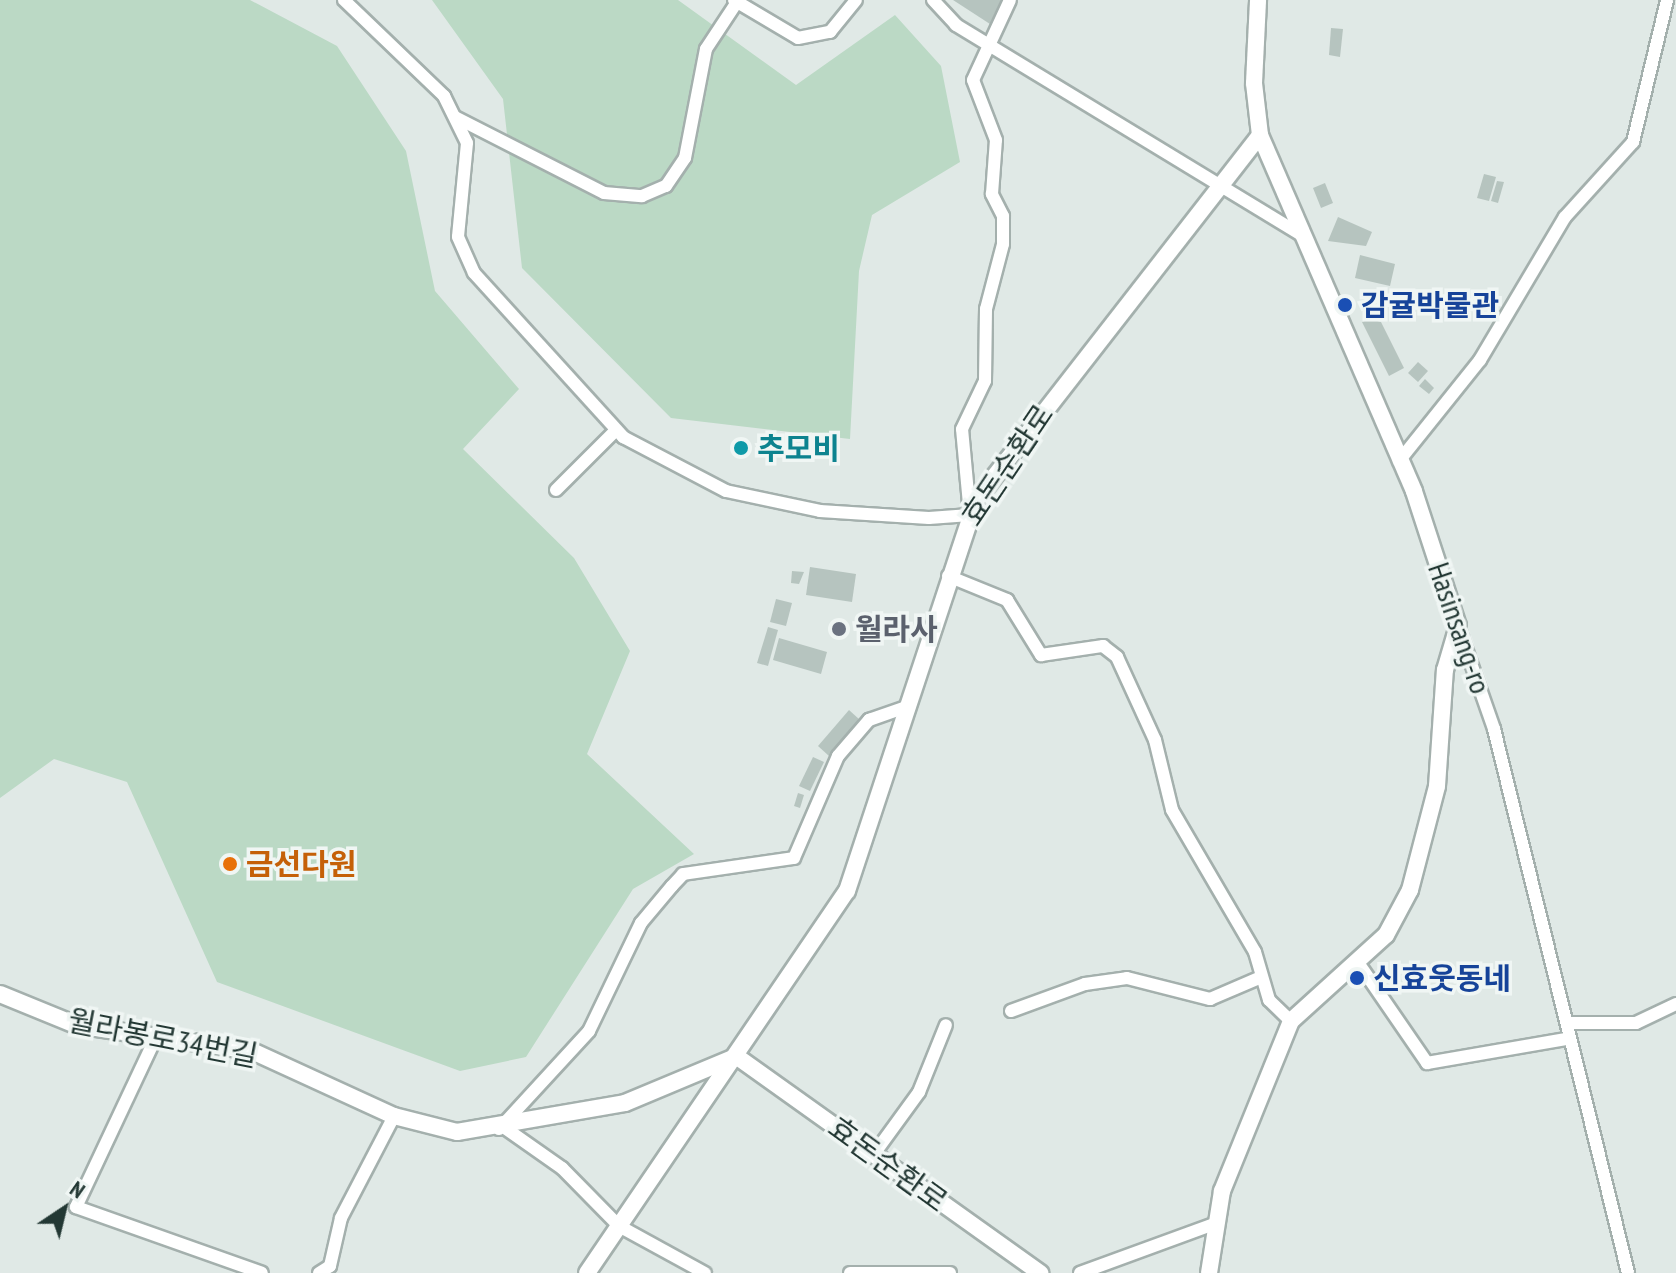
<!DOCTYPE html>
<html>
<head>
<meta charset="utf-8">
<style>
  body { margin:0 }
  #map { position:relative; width:1676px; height:1273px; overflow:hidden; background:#e0e9e6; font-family:"PT Sans Narrow","Noto Sans KR",sans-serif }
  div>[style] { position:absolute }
  .green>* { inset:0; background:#bbd9c5 }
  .building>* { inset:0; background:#b6c4bf }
  .roads { filter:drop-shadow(2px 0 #a4b0ad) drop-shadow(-2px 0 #a4b0ad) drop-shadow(0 2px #a4b0ad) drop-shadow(0 -2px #a4b0ad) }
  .minor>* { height:12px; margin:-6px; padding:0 6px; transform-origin:6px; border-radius:6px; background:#fff }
  .tertiary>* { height:16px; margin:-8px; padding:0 8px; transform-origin:8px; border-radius:8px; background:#fff }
  .dots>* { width:22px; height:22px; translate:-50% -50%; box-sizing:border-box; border:4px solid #f0f6f4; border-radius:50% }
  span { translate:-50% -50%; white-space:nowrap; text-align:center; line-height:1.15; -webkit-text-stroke:7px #f0f6f4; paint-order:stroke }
  .transit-label { font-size:30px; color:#164399; font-weight:700 }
  .left { translate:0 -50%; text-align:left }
  .culture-label { font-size:30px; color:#0d838f; font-weight:700 }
  .street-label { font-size:30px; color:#233834 }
  .worship-label { font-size:30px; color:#5b616d; font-weight:700 }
  .food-label { font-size:30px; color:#c56008; font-weight:700 }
  .north { position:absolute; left:24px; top:1169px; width:80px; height:80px; -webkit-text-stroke:6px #f0f6f4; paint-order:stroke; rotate:35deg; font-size:22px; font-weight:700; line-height:32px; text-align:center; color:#233834 }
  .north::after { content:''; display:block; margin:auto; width:28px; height:36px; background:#233834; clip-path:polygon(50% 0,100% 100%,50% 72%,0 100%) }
</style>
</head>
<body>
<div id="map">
  <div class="green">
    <div style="clip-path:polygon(0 0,250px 0,337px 46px,406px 151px,435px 291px,519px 389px,463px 449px,574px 558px,630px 651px,587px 754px,694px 854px,633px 889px,526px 1057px,460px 1071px,217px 982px,127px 782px,54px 759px,0 798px)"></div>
    <div style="clip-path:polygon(432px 0,678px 0,796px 85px,895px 15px,941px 66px,960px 162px,872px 215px,859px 271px,850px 439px,671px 418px,522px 268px,503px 99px)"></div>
  </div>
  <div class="building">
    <div style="clip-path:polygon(953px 0,1001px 0,990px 24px)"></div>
    <div style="clip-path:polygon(1331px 28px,1343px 29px,1340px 57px,1329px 55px)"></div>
    <div style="clip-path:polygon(1484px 174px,1496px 177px,1489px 201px,1477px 198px)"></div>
    <div style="clip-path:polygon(1497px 181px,1504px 182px,1498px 203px,1491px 201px)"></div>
    <div style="clip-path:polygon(1325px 183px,1333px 203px,1321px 208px,1313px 188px)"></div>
    <div style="clip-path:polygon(1338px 217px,1372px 232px,1366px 246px,1328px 241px)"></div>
    <div style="clip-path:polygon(1360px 255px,1395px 264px,1390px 286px,1355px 278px)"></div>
    <div style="clip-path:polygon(1370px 319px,1381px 322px,1404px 368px,1389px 376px,1362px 322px)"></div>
    <div style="clip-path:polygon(1418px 362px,1428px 371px,1418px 382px,1408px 373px)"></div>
    <div style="clip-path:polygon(1425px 379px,1434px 388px,1429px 394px,1419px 386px)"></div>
    <div style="clip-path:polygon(810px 567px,856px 574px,852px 602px,806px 595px)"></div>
    <div style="clip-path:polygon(792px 571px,804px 572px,799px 584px,791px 583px)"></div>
    <div style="clip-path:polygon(776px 599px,792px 603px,786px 626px,770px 622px)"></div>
    <div style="clip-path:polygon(768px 627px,778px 630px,768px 666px,757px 663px)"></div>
    <div style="clip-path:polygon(779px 638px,827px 652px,821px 674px,773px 660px)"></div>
    <div style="clip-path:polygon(849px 710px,860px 720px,829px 756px,818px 746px)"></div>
    <div style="clip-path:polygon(813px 757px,824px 762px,810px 791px,799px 786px)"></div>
    <div style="clip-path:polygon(798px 793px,804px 795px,800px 808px,794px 806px)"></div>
  </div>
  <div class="roads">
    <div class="minor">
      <div style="left:344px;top:0;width:139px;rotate:43.8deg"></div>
      <div style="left:444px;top:96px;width:52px;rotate:63.9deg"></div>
      <div style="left:467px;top:143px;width:94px;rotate:95.5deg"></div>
      <div style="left:458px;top:237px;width:39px;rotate:66deg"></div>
      <div style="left:474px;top:273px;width:222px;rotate:47.7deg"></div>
      <div style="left:623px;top:437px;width:116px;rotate:27.7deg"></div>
      <div style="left:726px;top:491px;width:96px;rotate:12deg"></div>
      <div style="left:820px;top:511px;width:109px;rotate:3.7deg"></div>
      <div style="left:929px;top:518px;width:41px;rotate:-4.2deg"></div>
      <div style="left:970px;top:515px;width:86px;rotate:-95.3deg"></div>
      <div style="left:962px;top:429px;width:53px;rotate:-64.4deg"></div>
      <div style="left:985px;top:381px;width:72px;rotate:-89.2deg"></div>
      <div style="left:986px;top:309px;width:67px;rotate:-75.3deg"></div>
      <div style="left:1003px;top:244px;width:28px;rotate:-90deg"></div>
      <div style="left:1003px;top:216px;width:25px;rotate:-117deg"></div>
      <div style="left:992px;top:194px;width:54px;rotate:-85.8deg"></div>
      <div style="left:996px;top:140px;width:64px;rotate:-111deg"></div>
      <div style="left:973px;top:80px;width:88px;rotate:-65.2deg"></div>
      <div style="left:734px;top:0;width:74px;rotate:30.7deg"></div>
      <div style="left:798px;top:38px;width:33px;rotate:-11deg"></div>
      <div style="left:830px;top:32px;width:41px;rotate:-50.9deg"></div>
      <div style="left:933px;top:0;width:34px;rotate:47deg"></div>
      <div style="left:956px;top:25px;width:403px;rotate:31.3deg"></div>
      <div style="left:455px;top:117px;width:167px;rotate:27deg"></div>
      <div style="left:604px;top:193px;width:38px;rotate:5deg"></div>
      <div style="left:642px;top:196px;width:26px;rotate:-23deg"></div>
      <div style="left:666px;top:186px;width:34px;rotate:-56deg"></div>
      <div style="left:685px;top:158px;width:111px;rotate:-79.1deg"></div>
      <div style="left:706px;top:49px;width:56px;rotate:-56.6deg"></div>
      <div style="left:1399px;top:461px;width:129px;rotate:-51.3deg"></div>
      <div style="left:1480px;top:360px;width:166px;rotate:-59.3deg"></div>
      <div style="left:1565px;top:217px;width:101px;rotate:-47.8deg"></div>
      <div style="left:1633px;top:142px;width:146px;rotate:-76.5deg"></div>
      <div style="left:556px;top:490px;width:85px;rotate:-45deg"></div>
      <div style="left:948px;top:576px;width:64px;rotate:22.1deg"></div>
      <div style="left:1007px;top:600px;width:65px;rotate:58.3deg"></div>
      <div style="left:1041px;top:655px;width:63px;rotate:-8.3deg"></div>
      <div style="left:1103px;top:646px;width:18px;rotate:38deg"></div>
      <div style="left:1117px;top:657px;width:91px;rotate:65.4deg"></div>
      <div style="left:1155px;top:740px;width:72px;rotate:76.3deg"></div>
      <div style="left:1172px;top:810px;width:164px;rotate:59.7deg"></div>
      <div style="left:1255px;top:952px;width:50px;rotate:73.7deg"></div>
      <div style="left:1269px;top:1000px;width:30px;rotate:44deg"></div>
      <div style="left:1458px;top:626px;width:109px;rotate:70.7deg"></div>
      <div style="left:1494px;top:729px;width:560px;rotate:76.16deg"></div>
      <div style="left:1357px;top:961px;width:124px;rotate:55.5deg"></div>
      <div style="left:1427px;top:1063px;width:141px;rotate:-9.8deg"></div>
      <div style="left:1011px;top:1011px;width:79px;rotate:-20deg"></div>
      <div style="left:1085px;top:984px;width:42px;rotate:-8.1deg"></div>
      <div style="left:1127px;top:978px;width:86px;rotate:14.2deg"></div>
      <div style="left:1210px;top:999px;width:53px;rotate:-23.2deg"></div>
      <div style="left:1567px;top:1023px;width:69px"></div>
      <div style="left:1636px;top:1023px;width:44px;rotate:-25.4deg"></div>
      <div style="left:156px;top:1037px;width:188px;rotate:115.2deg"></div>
      <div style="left:76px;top:1207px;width:197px;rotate:19.5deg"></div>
      <div style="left:505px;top:1128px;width:70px;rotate:35.1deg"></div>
      <div style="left:562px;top:1168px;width:81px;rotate:45.5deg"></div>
      <div style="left:619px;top:1226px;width:98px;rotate:28.7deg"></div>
      <div style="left:499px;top:1129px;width:133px;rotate:-47.4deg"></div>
      <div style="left:589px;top:1031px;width:120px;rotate:-64.3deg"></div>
      <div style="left:641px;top:923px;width:48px;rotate:-50deg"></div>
      <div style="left:672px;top:886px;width:16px;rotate:-47deg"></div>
      <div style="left:683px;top:874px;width:112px;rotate:-8.2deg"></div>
      <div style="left:794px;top:858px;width:111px;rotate:-66.7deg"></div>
      <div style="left:838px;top:756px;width:48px;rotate:-49.3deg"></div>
      <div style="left:869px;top:720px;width:42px;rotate:-19.3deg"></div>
      <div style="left:874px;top:1154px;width:77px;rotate:-54deg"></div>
      <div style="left:919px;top:1092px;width:72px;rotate:-68.1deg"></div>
      <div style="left:319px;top:1273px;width:13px;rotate:-32deg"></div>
      <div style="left:330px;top:1266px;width:49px;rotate:-77.1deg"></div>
      <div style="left:341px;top:1218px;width:115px;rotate:-62.5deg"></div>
      <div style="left:850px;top:1273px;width:100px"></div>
      <div style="left:1080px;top:1273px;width:146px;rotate:-20.1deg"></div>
    </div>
    <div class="tertiary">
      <div style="left:0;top:994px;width:82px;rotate:22.2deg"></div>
      <div style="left:76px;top:1025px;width:178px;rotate:8.4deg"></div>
      <div style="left:252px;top:1051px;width:156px;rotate:24.6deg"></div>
      <div style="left:394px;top:1116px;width:65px;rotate:14.3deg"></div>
      <div style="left:457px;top:1132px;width:170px;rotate:-9.8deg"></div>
      <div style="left:625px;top:1103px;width:119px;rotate:-22.7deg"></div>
      <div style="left:736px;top:1056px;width:374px;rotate:35.5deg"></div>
      <div style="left:587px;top:1273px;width:462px;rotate:-55.8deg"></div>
      <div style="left:847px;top:891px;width:412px;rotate:-71.7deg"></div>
      <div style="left:976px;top:500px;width:462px;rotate:-52.1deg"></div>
      <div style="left:1209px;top:1273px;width:83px;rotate:-81deg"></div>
      <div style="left:1222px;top:1191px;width:183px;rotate:-67.9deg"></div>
      <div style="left:1291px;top:1021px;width:128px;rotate:-42.2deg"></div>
      <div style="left:1386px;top:935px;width:51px;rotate:-61.9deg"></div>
      <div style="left:1410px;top:890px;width:107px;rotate:-75.4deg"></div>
      <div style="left:1437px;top:786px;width:116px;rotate:-86.1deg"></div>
      <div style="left:1445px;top:670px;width:46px;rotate:-73.5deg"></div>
      <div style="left:1458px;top:626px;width:142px;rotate:-108.1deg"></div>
      <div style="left:1414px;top:491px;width:388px;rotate:-113.4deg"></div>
      <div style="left:1260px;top:135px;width:52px;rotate:-96.6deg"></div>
      <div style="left:1254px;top:83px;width:83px;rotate:-87.2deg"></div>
    </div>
  </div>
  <div class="dots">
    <div style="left:1345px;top:305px;background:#1a4fb4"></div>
    <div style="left:741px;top:448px;background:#0f9aa8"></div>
    <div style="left:839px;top:629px;background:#6b7280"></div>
    <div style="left:230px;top:864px;background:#e8710a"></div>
    <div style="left:1357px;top:978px;background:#1a4fb4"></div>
  </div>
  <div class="transit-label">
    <span class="left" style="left:1361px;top:305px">감귤박물관</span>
    <span class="left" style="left:1373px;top:978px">신효웃동네</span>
  </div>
  <div class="culture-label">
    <span class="left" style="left:757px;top:448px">추모비</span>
  </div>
  <div class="street-label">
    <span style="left:1007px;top:465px;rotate:-56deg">효돈순환로</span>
    <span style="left:1460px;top:628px;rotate:71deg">Hasinsang-ro</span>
    <span style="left:163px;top:1038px;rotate:11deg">월라봉로34번길</span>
    <span style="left:888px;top:1164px;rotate:36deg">효돈순환로</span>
  </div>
  <div class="worship-label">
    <span class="left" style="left:855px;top:629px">월라사</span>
  </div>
  <div class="food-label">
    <span class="left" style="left:246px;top:864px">금선다원</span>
  </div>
  <div class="north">N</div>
</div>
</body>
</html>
